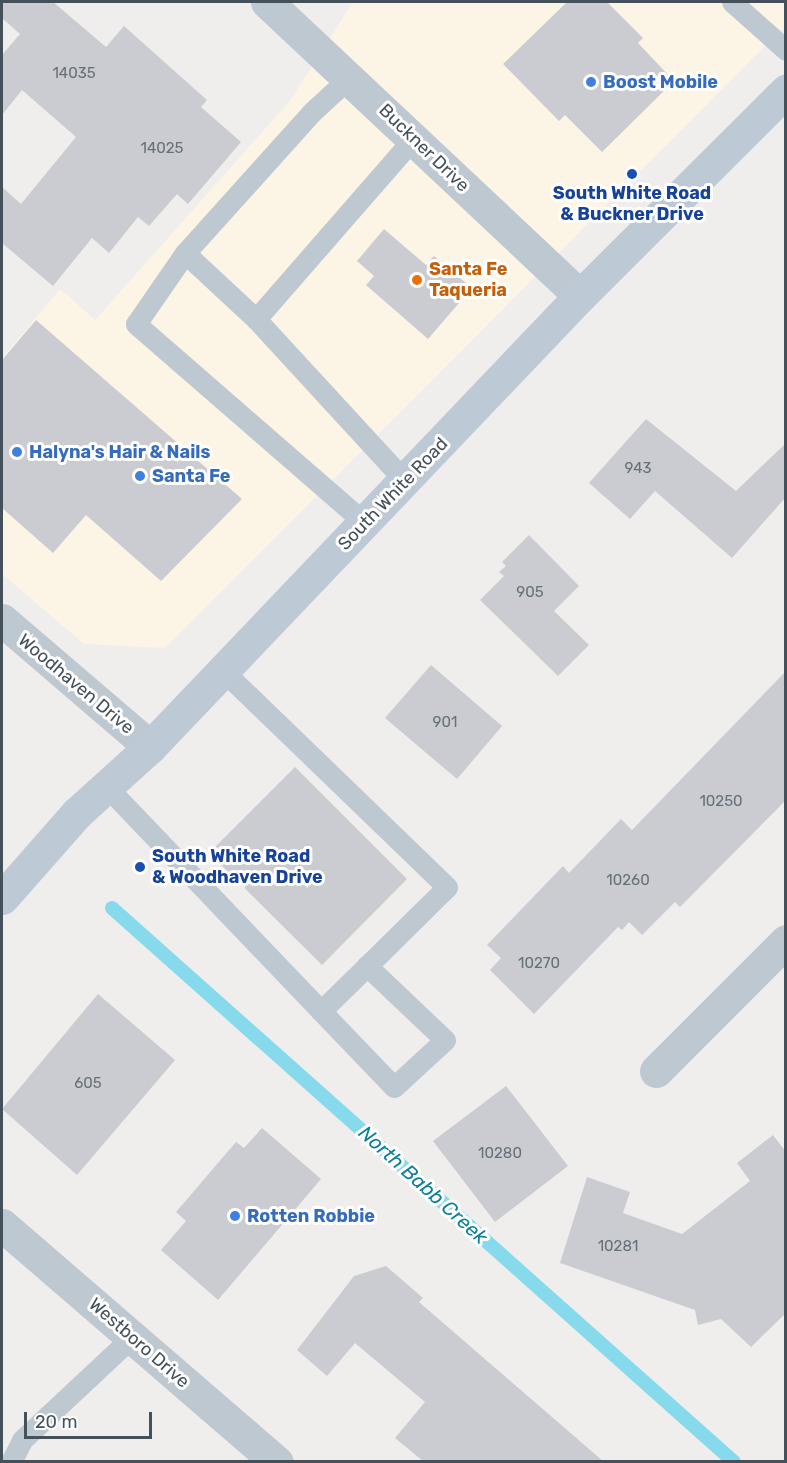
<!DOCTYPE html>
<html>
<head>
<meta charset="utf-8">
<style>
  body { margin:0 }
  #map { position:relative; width:787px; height:1463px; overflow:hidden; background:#f0eded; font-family:Rubik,sans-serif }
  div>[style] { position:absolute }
  .commercial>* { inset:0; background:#fcf4e5 }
  .stream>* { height:14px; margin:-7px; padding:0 7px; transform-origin:7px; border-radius:7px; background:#87daec }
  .building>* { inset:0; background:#caccd2 }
  .service>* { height:21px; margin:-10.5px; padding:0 10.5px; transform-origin:10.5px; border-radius:10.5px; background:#bdc8d0 }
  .minor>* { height:33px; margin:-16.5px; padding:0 16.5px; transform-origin:16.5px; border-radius:16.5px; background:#bdc8d0 }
  .secondary>* { height:33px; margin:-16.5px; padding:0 16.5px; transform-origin:16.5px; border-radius:16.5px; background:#bdc9d4 }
  .dots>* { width:16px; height:16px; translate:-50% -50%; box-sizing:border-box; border:3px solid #fff; border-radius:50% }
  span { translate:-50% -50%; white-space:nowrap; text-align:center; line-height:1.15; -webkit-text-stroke:6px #fff; paint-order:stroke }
  .number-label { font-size:15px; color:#667078 }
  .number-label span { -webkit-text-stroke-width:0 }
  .shop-label { font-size:18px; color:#366cbe; font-weight:700 }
  .left { translate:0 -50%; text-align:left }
  .street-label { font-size:18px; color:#45515a }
  .transit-label { font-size:18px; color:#164399; font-weight:700 }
  .food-label { font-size:18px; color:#c56008; font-weight:700 }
  .water-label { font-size:20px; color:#0c8098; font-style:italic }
  .frame { position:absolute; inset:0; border:3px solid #45515a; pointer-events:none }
  .scale { position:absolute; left:24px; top:1412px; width:128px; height:27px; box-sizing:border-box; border:3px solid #45515a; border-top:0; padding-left:8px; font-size:18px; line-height:21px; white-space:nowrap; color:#45515a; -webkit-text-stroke:4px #fff; paint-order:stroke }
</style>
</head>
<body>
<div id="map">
  <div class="commercial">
    <div style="clip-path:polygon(353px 2px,785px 2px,785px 26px,165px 648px,84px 644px,2px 574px,2px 358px,60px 289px,95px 320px,289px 102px)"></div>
  </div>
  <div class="stream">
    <div style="left:112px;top:908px;width:833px;rotate:41.69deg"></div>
  </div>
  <div class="building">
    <div style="clip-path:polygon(2px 2px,53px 2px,106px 47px,124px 26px,207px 100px,201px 107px,241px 142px,188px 204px,177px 194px,149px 226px,138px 217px,109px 253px,92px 238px,53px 286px,2px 243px,2px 187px,21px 204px,76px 137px,22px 90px,2px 115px,2px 55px,20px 34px,2px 18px)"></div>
    <div style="clip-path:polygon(567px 2px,607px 2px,643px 38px,638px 43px,674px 81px,602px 152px,565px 115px,559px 121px,503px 64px)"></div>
    <div style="clip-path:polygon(384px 229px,426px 265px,434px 256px,472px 288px,428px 339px,366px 285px,374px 276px,357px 261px)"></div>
    <div style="clip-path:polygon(36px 320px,242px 499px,161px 581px,86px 515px,53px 553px,2px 508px,2px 360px)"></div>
    <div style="clip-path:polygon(646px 419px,736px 491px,786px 443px,786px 497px,732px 558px,655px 491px,630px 519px,589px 483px)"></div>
    <div style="clip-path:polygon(529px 535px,579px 586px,554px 611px,589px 645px,558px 676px,480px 600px,504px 576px,499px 572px,506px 566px,502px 562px)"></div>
    <div style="clip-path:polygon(431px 665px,502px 726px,457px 779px,385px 718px)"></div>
    <div style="clip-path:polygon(786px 671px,786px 800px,680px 907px,675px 902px,642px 935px,629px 922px,622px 930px,618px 927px,534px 1014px,490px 970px,501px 958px,487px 945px,563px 866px,569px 873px,621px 819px,632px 830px)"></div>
    <div style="clip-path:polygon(295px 767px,407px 879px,322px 965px,209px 853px)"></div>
    <div style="clip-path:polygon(98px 994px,175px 1060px,77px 1175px,2px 1109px)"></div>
    <div style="clip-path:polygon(506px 1086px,568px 1166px,495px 1222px,433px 1141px)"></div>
    <div style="clip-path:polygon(262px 1128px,321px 1179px,218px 1300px,161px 1250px,186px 1221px,176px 1212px,236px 1142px,244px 1148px)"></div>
    <div style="clip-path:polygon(773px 1135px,786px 1152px,786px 1313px,751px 1347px,721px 1319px,698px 1325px,695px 1310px,560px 1263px,587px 1177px,630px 1192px,623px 1213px,682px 1234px,750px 1181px,737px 1163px)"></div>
    <div style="clip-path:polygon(386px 1266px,423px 1298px,419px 1302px,603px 1461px,423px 1461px,395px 1438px,425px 1402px,355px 1343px,327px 1376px,297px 1350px,354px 1276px)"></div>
  </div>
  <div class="service">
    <div style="left:732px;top:2px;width:72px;rotate:41.6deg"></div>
    <div style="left:350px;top:77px;width:52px;rotate:137.4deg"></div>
    <div style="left:312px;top:112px;width:190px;rotate:132deg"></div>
    <div style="left:185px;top:253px;width:86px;rotate:124.6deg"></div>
    <div style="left:136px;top:324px;width:303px;rotate:41deg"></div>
    <div style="left:185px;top:253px;width:97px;rotate:42.9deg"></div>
    <div style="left:256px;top:319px;width:220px;rotate:47.4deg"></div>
    <div style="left:256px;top:319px;width:240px;rotate:-48.9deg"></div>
    <div style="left:106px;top:786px;width:311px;rotate:46.3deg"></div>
    <div style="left:321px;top:1011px;width:64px;rotate:-44.4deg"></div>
    <div style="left:367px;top:966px;width:112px;rotate:-44.6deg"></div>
    <div style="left:447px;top:887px;width:311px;rotate:-136deg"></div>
    <div style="left:321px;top:1011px;width:105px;rotate:46.2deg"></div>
    <div style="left:394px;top:1087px;width:69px;rotate:-42.7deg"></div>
    <div style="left:445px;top:1040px;width:108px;rotate:-136.5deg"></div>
    <div style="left:11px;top:1462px;width:25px;rotate:-63deg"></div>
    <div style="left:22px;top:1440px;width:151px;rotate:-43.1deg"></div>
  </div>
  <div class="minor">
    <div style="left:267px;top:2px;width:429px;rotate:43.2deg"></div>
    <div style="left:2px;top:620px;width:195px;rotate:40.6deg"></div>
    <div style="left:656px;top:1071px;width:184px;rotate:-45deg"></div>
    <div style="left:2px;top:1225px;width:363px;rotate:40.8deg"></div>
  </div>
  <div class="secondary">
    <div style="left:2px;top:898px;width:113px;rotate:-48.6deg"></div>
    <div style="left:77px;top:813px;width:98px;rotate:-42.1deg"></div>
    <div style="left:150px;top:747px;width:623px;rotate:-46.37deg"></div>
    <div style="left:580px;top:296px;width:291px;rotate:-44.9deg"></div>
  </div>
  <div class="dots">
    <div style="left:591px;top:82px;background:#3f7fe0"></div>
    <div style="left:632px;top:174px;background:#1a4fb4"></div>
    <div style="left:417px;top:280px;background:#e8710a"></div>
    <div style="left:17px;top:452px;background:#3f7fe0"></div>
    <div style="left:140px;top:476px;background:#3f7fe0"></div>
    <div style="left:140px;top:867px;background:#1a4fb4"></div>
    <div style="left:235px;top:1216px;background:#3f7fe0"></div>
  </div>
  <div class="number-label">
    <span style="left:74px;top:74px">14035</span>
    <span style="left:162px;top:149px">14025</span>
    <span style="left:638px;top:469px">943</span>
    <span style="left:530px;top:593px">905</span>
    <span style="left:445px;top:723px">901</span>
    <span style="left:721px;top:802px">10250</span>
    <span style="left:628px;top:881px">10260</span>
    <span style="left:539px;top:964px">10270</span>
    <span style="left:88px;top:1084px">605</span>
    <span style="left:500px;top:1154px">10280</span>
    <span style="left:618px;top:1247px">10281</span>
  </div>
  <div class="shop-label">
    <span class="left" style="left:603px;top:82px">Boost Mobile</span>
    <span class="left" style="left:29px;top:452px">Halyna's Hair &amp; Nails</span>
    <span class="left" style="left:152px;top:476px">Santa Fe</span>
    <span class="left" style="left:247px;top:1216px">Rotten Robbie</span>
  </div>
  <div class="street-label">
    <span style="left:424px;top:148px;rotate:44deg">Buckner Drive</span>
    <span style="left:393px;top:494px;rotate:-46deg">South White Road</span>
    <span style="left:76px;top:684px;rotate:40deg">Woodhaven Drive</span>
    <span style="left:139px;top:1343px;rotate:41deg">Westboro Drive</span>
  </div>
  <div class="transit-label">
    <span style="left:632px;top:204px">South White Road<br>&amp; Buckner Drive</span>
    <span class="left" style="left:152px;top:867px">South White Road<br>&amp; Woodhaven Drive</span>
  </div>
  <div class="food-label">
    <span class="left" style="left:429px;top:280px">Santa Fe<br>Taqueria</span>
  </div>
  <div class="water-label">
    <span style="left:423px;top:1185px;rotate:42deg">North Babb Creek</span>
  </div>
  <div class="frame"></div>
  <div class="scale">20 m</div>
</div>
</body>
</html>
